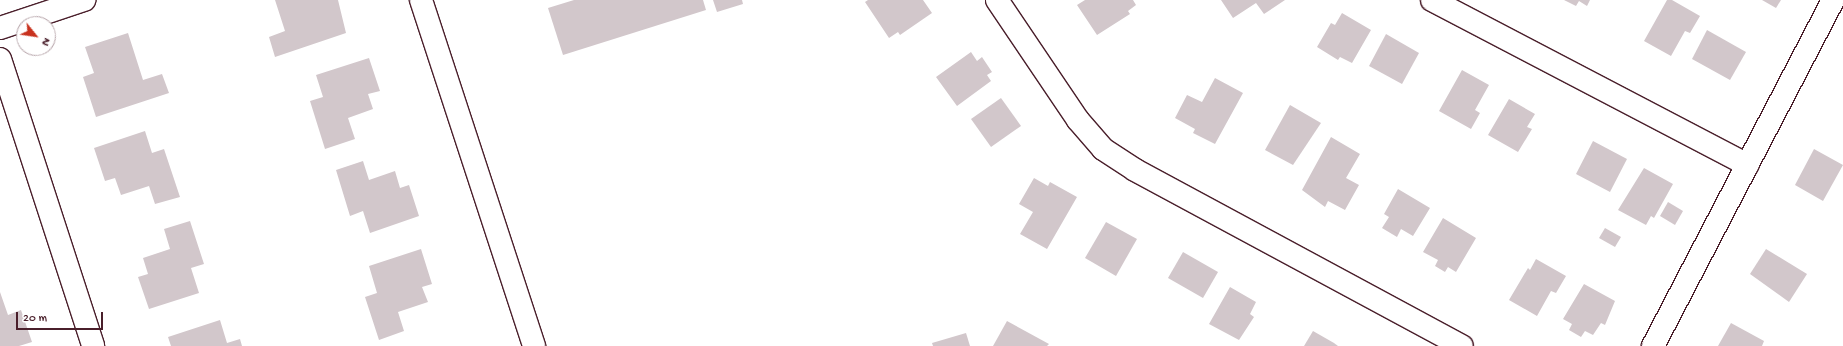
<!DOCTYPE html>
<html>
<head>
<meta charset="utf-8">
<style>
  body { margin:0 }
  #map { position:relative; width:1843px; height:346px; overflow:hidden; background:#fff; font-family:"Gochi Hand",sans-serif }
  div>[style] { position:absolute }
  .building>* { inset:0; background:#d2c7cb }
  .roads { filter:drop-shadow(1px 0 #4a1f2b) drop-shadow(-1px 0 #4a1f2b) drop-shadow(0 1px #4a1f2b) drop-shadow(0 -1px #4a1f2b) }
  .minor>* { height:22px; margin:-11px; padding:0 11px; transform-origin:11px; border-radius:11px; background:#fff }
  span { translate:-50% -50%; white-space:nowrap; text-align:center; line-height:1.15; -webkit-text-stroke:3px #fff; paint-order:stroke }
  .north { position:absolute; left:16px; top:16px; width:40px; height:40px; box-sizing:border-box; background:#fff; border:1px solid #b7a5aa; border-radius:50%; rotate:120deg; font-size:11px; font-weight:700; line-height:16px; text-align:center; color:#4a1f2b }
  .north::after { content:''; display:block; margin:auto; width:14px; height:18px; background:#c8321e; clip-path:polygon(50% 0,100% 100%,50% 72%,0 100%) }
  .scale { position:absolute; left:16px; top:312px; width:87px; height:18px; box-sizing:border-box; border:2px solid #4a1f2b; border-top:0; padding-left:5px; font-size:12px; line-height:14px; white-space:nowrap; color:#4a1f2b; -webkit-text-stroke:3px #fff; paint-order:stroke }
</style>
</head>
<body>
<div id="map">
  <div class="building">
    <div style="clip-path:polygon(275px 0,338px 0,346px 33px,275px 57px,269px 37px,285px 31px)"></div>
    <div style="clip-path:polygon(574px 0,703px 0,706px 10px,563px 55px,548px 8px)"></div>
    <div style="clip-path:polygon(713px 0,742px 0,743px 4px,717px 12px)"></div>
    <div style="clip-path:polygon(868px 0,923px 0,932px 13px,900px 35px,898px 32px,889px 38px,865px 2px)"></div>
    <div style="clip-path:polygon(1085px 0,1133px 0,1136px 5px,1128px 11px,1130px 14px,1097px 35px,1077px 5px)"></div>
    <div style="clip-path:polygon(1221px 0,1285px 0,1264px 14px,1256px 3px,1233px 18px)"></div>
    <div style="clip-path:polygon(1564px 0,1590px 0,1587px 6px,1579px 1px,1576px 6px)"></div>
    <div style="clip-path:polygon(1667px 0,1672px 0,1700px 16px,1690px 33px,1685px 31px,1671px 56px,1644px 41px)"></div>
    <div style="clip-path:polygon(1762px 0,1781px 0,1776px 8px)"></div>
    <div style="clip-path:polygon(1342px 13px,1371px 30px,1352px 63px,1340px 57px,1338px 60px,1317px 47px,1331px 23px,1335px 25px)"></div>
    <div style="clip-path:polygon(1707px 30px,1746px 52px,1730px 80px,1692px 59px)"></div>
    <div style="clip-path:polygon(128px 33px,143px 80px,162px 74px,169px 93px,96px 117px,83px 77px,94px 73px,85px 47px)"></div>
    <div style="clip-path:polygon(1386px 34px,1419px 53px,1402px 84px,1369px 66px)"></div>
    <div style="clip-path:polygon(971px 52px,977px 61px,982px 57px,992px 72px,987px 75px,991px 81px,957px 106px,936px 77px)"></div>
    <div style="clip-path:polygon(369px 58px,380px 91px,368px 94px,373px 109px,348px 118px,355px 139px,325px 149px,310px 101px,323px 97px,316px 75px)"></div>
    <div style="clip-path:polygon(1462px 70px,1489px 85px,1475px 110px,1480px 113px,1471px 129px,1439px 111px)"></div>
    <div style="clip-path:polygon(1215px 78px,1243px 93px,1215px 144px,1193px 133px,1195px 129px,1175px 118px,1187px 95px,1202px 102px)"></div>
    <div style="clip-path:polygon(1001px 98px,1021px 126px,991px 147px,971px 119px)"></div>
    <div style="clip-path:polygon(1509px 99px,1535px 114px,1527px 127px,1532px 129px,1518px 152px,1488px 135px)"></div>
    <div style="clip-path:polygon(1290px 105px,1321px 123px,1293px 165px,1265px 150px)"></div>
    <div style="clip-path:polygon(145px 131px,152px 153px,164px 149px,180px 197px,155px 204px,149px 186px,121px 195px,115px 178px,105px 181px,94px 148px)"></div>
    <div style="clip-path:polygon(1331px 137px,1360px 154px,1346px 178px,1359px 185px,1345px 210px,1328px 201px,1325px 207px,1302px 190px)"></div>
    <div style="clip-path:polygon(1593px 141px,1627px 159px,1610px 192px,1576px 174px)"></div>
    <div style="clip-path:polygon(1814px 149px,1843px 165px,1823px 201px,1795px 185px)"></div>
    <div style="clip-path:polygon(363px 161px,369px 180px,395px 171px,400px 188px,409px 185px,419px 216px,370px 233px,363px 211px,350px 216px,336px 170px)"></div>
    <div style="clip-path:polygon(1644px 168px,1673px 184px,1654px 218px,1651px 216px,1646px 225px,1618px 210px)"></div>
    <div style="clip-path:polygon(1034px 178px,1048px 186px,1050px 182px,1077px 197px,1047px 249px,1020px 234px,1033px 212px,1019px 204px)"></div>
    <div style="clip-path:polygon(1398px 189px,1430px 208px,1413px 236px,1401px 229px,1397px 237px,1382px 228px,1389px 217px,1384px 214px)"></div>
    <div style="clip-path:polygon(1668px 202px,1683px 211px,1675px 225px,1660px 216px)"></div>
    <div style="clip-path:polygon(1443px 218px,1476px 238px,1456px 272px,1448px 267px,1445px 272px,1435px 266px,1438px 260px,1423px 252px)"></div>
    <div style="clip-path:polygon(190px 221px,204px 264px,191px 268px,199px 293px,149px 309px,138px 277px,148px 274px,143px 258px,170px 249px,164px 229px)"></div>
    <div style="clip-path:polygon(1106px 222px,1137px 239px,1116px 276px,1085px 258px)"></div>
    <div style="clip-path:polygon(1605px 228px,1621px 237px,1615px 247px,1599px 238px)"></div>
    <div style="clip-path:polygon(421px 249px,432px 284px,422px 287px,428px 302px,398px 312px,404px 331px,379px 340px,365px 297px,377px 293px,369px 266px)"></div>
    <div style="clip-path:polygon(1766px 249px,1807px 274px,1789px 302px,1750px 274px)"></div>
    <div style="clip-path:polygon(1183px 252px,1218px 272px,1203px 298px,1168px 278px)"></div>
    <div style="clip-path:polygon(1536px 259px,1566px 276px,1556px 293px,1551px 291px,1537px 316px,1509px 300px,1528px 268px,1530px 270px)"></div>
    <div style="clip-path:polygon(1584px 284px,1615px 301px,1605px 325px,1601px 323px,1593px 335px,1585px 331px,1581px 337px,1569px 330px,1572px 324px,1563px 319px)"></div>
    <div style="clip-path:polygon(1230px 287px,1256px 302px,1250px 314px,1254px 317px,1239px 340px,1209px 324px)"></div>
    <div style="clip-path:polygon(0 292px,8px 315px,21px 310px,32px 342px,19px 346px,0 346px)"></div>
    <div style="clip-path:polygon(220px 320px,227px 343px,240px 339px,242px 346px,171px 346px,168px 337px)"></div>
    <div style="clip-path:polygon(1007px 321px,1049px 344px,1047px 346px,993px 346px)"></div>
    <div style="clip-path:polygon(1731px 323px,1764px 341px,1762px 346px,1718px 346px)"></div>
    <div style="clip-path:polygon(1313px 331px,1334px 343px,1338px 346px,1304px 346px)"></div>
    <div style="clip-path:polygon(966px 333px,970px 346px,933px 346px,932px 343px)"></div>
  </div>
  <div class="roads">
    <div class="minor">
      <div style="left:421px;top:0;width:364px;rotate:71.9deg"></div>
      <div style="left:997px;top:0;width:145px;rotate:56deg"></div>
      <div style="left:1078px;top:120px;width:38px;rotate:49deg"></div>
      <div style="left:1103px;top:149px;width:38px;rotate:33deg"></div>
      <div style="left:1135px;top:170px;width:371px;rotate:28.3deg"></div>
      <div style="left:1432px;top:0;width:356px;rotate:27.6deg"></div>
      <div style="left:0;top:28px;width:89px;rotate:-18.4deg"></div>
      <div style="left:0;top:59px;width:302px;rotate:72deg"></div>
      <div style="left:1653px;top:346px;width:390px;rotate:-62.5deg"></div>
    </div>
  </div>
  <div class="north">N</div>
  <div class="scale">20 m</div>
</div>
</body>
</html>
